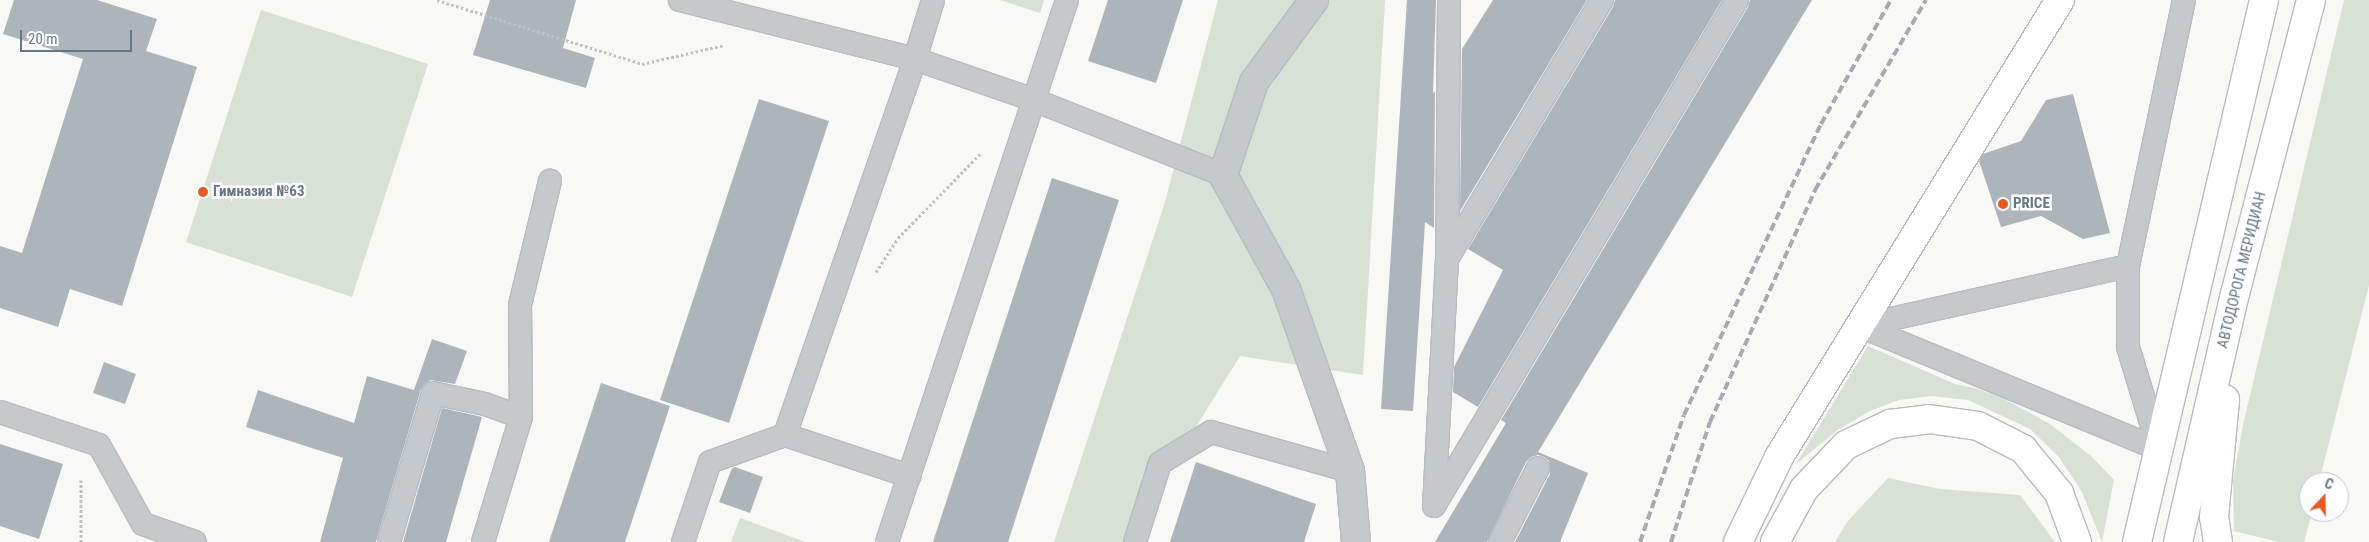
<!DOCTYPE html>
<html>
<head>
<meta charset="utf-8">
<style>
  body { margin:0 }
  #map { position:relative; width:2369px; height:542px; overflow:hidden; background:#f8f8f5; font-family:"Roboto Condensed",sans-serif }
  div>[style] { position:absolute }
  .green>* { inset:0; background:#d9e0d6 }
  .building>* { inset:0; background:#adb5bb }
  .path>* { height:3px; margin-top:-1.5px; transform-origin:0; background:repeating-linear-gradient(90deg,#bfc1c3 0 2.5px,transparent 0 5px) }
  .roads { filter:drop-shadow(1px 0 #b8bcc0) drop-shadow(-1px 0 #b8bcc0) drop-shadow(0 1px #b8bcc0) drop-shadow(0 -1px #b8bcc0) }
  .service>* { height:22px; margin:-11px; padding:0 11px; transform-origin:11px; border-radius:11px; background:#c5c9cc }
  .minor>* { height:28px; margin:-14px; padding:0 14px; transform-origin:14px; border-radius:14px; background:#c5c9cc }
  .primary>* { height:28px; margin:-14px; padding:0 14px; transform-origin:14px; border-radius:14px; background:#fff }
  .rail>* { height:4px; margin-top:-2px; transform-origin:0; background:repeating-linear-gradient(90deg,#a5abb1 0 8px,transparent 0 12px) }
  .dots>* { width:14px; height:14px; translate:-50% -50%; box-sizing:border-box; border:2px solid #fff; border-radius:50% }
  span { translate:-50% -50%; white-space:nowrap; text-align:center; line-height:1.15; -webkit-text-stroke:5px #fff; paint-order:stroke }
  .poi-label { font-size:15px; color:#667787; font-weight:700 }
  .left { translate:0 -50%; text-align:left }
  .street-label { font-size:15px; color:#667787 }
  .north { position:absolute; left:2299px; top:472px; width:50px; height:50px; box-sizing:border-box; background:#fff; border:1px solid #c2c9cf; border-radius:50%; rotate:21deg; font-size:14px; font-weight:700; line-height:20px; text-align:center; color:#667787 }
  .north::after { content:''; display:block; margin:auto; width:18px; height:22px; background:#e85924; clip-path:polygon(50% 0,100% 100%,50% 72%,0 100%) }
  .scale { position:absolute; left:20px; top:30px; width:112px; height:22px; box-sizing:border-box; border:2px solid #667787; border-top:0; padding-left:6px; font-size:15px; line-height:18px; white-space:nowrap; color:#667787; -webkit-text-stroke:4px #fff; paint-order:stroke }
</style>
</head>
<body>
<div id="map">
  <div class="green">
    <div style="clip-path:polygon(1000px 0,1044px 0,1040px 13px)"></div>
    <div style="clip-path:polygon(1218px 0,1385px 0,1363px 375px,1240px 356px,1158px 488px,1141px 542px,1054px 542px,1165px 202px)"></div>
    <div style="clip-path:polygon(2344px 0,2369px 0,2369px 285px,2319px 482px,2309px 482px,2309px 512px,2312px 512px,2304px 542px,2279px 542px,2234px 531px,2233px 480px,2243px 425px)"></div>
    <div style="clip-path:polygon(261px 10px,428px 64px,352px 297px,186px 242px)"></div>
    <div style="clip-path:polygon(1868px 346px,1955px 384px,1978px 389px,2002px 398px,2050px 424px,2092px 457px,2114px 480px,2102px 542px,2082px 492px,2059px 457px,2030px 429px,1968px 400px,1931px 396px,1899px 400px,1870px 411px,1839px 429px,1796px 464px)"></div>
    <div style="clip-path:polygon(1888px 478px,1940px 489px,2020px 495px,2055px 542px,1835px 542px,1847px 522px)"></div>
    <div style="clip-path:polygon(740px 518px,805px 542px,731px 542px)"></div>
  </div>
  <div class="building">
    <div style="clip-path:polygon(14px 0,97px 0,157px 19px,146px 51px,197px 67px,122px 306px,70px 289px,58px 327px,0 308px,0 246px,22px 253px,83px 59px,3px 34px)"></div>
    <div style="clip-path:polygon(490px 0,576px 0,563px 48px,595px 58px,586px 88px,473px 55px)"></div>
    <div style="clip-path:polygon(1108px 0,1183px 0,1156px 83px,1088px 61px)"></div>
    <div style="clip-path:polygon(1407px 0,1436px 0,1433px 94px,1435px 91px,1434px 228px,1425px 222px,1413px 411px,1381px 409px)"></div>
    <div style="clip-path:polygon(1493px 0,1587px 0,1460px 211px,1462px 49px)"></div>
    <div style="clip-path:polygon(1615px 0,1722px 0,1478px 407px,1453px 392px,1454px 367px,1503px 270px,1468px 249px,1613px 7px)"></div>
    <div style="clip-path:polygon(1750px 0,1812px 0,1538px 452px,1588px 473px,1560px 542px,1515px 542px,1550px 474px,1549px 461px,1544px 457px,1538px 455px,1531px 457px,1526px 462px,1487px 542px,1435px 542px,1506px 423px,1501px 420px,1748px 7px)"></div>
    <div style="clip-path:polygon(2073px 94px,2110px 233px,2083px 239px,2041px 216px,2001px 227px,1979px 161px,1983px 154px,2021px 141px,2046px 100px)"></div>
    <div style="clip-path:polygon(759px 99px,829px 121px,729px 423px,660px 400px)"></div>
    <div style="clip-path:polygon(1052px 178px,1119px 200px,1008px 542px,933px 542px)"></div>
    <div style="clip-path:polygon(432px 339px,467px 351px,455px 384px,430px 380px,421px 389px,376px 542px,320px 542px,343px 458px,246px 427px,258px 390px,354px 423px,367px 376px,414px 390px)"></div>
    <div style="clip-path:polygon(104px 362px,136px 374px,125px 404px,93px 393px)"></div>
    <div style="clip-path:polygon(601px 383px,670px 406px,625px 542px,549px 542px)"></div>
    <div style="clip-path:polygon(442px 408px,482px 417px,446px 542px,403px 542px)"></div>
    <div style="clip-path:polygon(0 444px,63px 464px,39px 539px,0 526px)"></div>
    <div style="clip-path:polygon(1196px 462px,1316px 504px,1304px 542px,1170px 542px)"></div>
    <div style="clip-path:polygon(735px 467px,763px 477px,750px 513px,719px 502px,732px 468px)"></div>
  </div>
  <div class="path">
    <div style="left:437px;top:0;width:215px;rotate:17.3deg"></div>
    <div style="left:642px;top:64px;width:84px;rotate:-13deg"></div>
    <div style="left:876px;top:272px;width:40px;rotate:-57.1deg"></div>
    <div style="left:898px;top:238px;width:120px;rotate:-45.7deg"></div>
    <div style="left:81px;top:542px;width:62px;rotate:-90deg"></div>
  </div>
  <div class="roads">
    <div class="service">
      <div style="left:680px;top:0;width:242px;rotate:14.1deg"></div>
      <div style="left:915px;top:59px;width:126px;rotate:19deg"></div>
      <div style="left:1034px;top:100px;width:203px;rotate:21.6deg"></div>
      <div style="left:1449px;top:0;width:259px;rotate:90.4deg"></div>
      <div style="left:1447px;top:259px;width:247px;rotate:93deg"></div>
      <div style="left:1434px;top:506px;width:590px;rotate:-59.09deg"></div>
      <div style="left:1447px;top:259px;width:302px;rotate:-59.1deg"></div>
      <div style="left:2128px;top:266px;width:275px;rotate:167.4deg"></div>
      <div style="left:1860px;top:326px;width:323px;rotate:22.4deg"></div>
      <div style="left:0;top:412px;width:104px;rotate:18.4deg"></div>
      <div style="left:99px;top:445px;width:90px;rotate:60.9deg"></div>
      <div style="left:143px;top:524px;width:55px;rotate:19.1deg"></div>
      <div style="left:785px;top:435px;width:131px;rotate:18.3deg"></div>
      <div style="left:2159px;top:449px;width:107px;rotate:-106.9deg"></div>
      <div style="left:2128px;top:347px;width:81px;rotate:-90deg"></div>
      <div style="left:2128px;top:266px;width:272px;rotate:-78.1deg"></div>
      <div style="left:389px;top:542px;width:155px;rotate:-73.5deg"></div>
      <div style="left:433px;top:393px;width:53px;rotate:11.9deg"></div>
      <div style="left:485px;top:404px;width:38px;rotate:20deg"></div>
      <div style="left:483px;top:542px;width:131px;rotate:-73.1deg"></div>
      <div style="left:521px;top:417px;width:112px;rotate:-90.5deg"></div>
      <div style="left:520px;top:305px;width:128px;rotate:-76.4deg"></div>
      <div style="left:683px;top:542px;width:84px;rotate:-71.4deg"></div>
      <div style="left:710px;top:462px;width:80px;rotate:-19.8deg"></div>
      <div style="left:785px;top:435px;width:398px;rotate:-70.9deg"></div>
      <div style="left:915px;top:59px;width:62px;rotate:-73deg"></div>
      <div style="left:887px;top:542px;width:571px;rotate:-71.63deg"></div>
      <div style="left:1135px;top:542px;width:83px;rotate:-72.4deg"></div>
      <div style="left:1160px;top:463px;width:60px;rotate:-31.3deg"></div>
      <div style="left:1211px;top:432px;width:144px;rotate:15.7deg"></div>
      <div style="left:1500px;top:542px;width:83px;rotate:-62.8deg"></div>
    </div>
    <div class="minor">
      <div style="left:1314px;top:0;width:102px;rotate:126.2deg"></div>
      <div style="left:1254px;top:82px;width:98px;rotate:108.4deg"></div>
      <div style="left:1223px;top:175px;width:130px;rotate:61.1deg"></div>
      <div style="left:1286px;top:289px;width:193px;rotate:70.6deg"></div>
      <div style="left:1350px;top:471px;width:71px;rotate:85.2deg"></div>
    </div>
    <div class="primary">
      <div style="left:1738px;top:542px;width:94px;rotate:-64.2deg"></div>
      <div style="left:1779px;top:457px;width:536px;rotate:-58.41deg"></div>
      <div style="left:1775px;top:542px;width:60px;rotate:-61.3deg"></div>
      <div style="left:1804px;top:489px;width:61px;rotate:-46.3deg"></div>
      <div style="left:1846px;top:445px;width:49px;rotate:-25.5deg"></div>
      <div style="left:1890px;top:424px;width:39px;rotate:-7deg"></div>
      <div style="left:1929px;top:419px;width:49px;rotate:8.1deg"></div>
      <div style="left:1978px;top:426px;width:51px;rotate:27.1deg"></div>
      <div style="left:2023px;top:449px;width:57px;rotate:50.7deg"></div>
      <div style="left:2059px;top:493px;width:52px;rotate:69.8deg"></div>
      <div style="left:2137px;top:542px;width:557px;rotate:-76.81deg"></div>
      <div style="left:2178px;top:542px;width:254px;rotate:-77.1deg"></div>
      <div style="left:2235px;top:294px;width:304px;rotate:-75.5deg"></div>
      <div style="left:2218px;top:542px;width:25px;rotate:-99deg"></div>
      <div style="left:2214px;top:517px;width:118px;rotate:-84.6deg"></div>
    </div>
  </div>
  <div class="rail">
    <div style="left:1640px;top:542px;width:134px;rotate:-70.9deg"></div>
    <div style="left:1684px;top:415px;width:322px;rotate:-64.8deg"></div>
    <div style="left:1821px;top:124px;width:142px;rotate:-60.6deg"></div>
    <div style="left:1671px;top:542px;width:126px;rotate:-72deg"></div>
    <div style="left:1710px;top:422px;width:255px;rotate:-65.6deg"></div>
    <div style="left:1815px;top:190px;width:220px;rotate:-59.7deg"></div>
  </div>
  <div class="dots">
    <div style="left:203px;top:192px;background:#e85924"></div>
    <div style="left:2003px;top:204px;background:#e85924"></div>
  </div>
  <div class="poi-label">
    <span class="left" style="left:213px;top:192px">Гимназия №63</span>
    <span class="left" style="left:2013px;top:204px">PRICE</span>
  </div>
  <div class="street-label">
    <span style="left:2242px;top:270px;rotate:-76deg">АВТОДОРОГА МЕРИДИАН</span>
  </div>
  <div class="north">С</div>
  <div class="scale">20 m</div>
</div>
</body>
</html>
